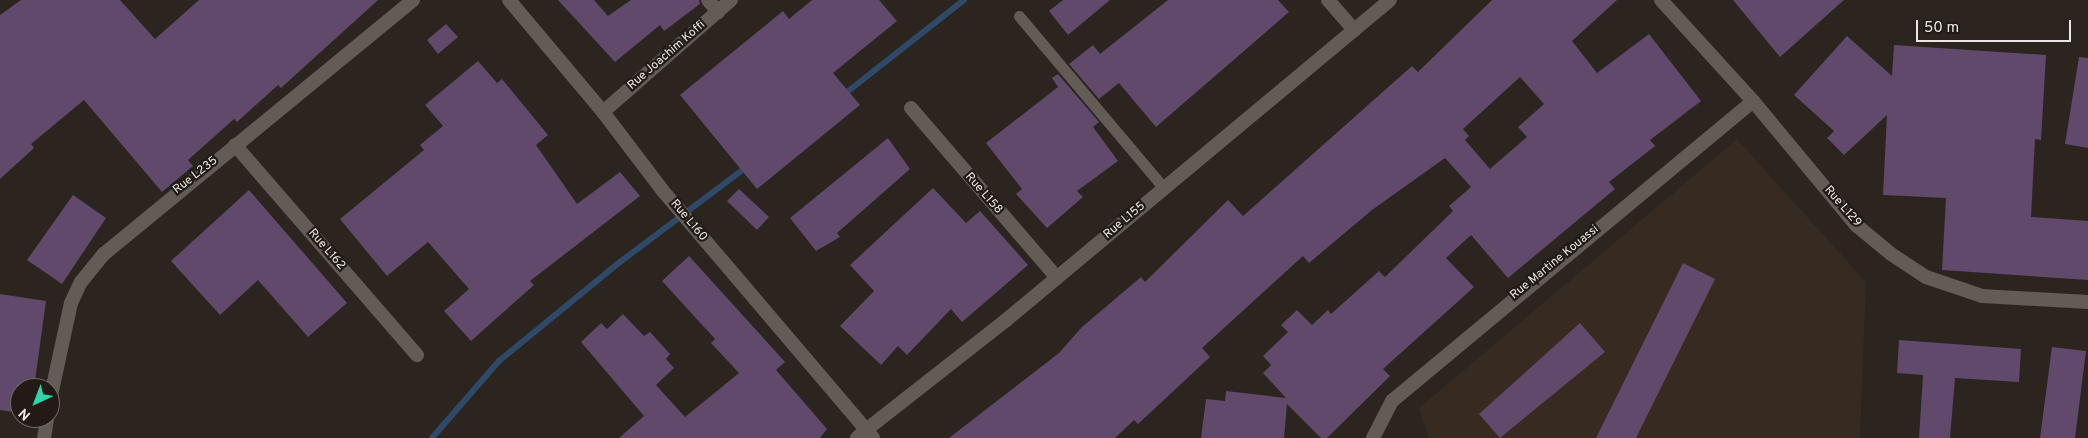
<!DOCTYPE html>
<html>
<head>
<meta charset="utf-8">
<style>
  body { margin:0 }
  #map { position:relative; width:2088px; height:438px; overflow:hidden; background:#2b241f; font-family:Overpass,sans-serif }
  div>[style] { position:absolute }
  .built>* { inset:0; background:#372a21 }
  .stream>* { height:6px; margin:-3px; padding:0 3px; transform-origin:3px; border-radius:3px; background:#2f4968 }
  .building>* { inset:0; background:#61496b }
  .service>* { height:11px; margin:-5.5px; padding:0 5.5px; transform-origin:5.5px; border-radius:5.5px; background:#635b55 }
  .minor>* { height:14px; margin:-7px; padding:0 7px; transform-origin:7px; border-radius:7px; background:#635b55 }
  .tertiary>* { height:14px; margin:-7px; padding:0 7px; transform-origin:7px; border-radius:7px; background:#635b55 }
  span { translate:-50% -50%; white-space:nowrap; text-align:center; line-height:1.15; -webkit-text-stroke:4.5px #211a15; paint-order:stroke }
  .street-label { font-size:12px; color:#ece7e4 }
  .north { position:absolute; left:10px; top:378px; width:50px; height:50px; box-sizing:border-box; background:#211a15; border:1px solid #726c68; border-radius:50%; rotate:223deg; font-size:14px; font-weight:700; line-height:20px; text-align:center; color:#ece7e4 }
  .north::after { content:''; display:block; margin:auto; width:18px; height:22px; background:#2ed4aa; clip-path:polygon(50% 0,100% 100%,50% 72%,0 100%) }
  .scale { position:absolute; left:1916px; top:20px; width:155px; height:22px; box-sizing:border-box; border:2px solid #ece7e4; border-top:0; padding-left:6px; font-size:15px; line-height:18px; white-space:nowrap; color:#ece7e4; -webkit-text-stroke:4px #211a15; paint-order:stroke }
</style>
</head>
<body>
<div id="map">
  <div class="built">
    <div style="clip-path:polygon(1737px 139px,1866px 282px,1860px 438px,1429px 438px,1419px 408px)"></div>
  </div>
  <div class="stream">
    <div style="left:842px;top:96px;width:155px;rotate:-38.2deg"></div>
    <div style="left:432px;top:438px;width:102px;rotate:-49deg"></div>
    <div style="left:499px;top:361px;width:156px;rotate:-39.3deg"></div>
    <div style="left:620px;top:262px;width:160px;rotate:-36.9deg"></div>
  </div>
  <div class="building">
    <div style="clip-path:polygon(21px 0,120px 0,155px 39px,199px 0,378px 0,281px 88px,278px 85px,237px 122px,234px 119px,188px 160px,193px 166px,162px 192px,84px 100px,31px 144px,34px 148px,0 179px,0 15px)"></div>
    <div style="clip-path:polygon(558px 0,594px 0,608px 16px,631px 0,699px 0,700px 4px,664px 31px,660px 25px,615px 62px)"></div>
    <div style="clip-path:polygon(812px 0,879px 0,897px 21px,833px 73px,860px 105px,757px 189px,680px 95px,783px 11px,789px 19px)"></div>
    <div style="clip-path:polygon(1063px 0,1110px 0,1068px 35px,1049px 11px)"></div>
    <div style="clip-path:polygon(1168px 0,1278px 0,1289px 12px,1156px 127px,1119px 83px,1099px 99px,1069px 64px,1093px 45px,1100px 54px)"></div>
    <div style="clip-path:polygon(evenodd,1492px 0,1617px 0,1572px 41px,1597px 73px,1649px 34px,1701px 101px,1650px 140px,1655px 146px,1609px 182px,1615px 189px,1508px 278px,1471px 235px,1446px 258px,1474px 287px,1383px 369px,1390px 376px,1327px 438px,1321px 438px,1287px 404px,1284px 438px,1201px 438px,1206px 399px,1225px 401px,1226px 391px,1286px 398px,1263px 373px,1271px 365px,1263px 356px,1288px 332px,1281px 325px,1297px 310px,1312px 325px,1328px 310px,1331px 314px,1379px 271px,1385px 277px,1453px 211px,1449px 206px,1471px 187px,1445px 158px,1372px 210px,1309px 263px,1303px 256px,1202px 348px,1210px 357px,1138px 424px,1134px 420px,1115px 438px,949px 438px,1059px 353px,1082px 327px,1141px 277px,1145px 282px,1228px 200px,1243px 216px,1412px 66px,1418px 72px,1492px 0,1520px 77px,1544px 104px,1518px 127px,1527px 137px,1490px 169px,1465px 140px,1469px 136px,1463px 129px,1520px 77px)"></div>
    <div style="clip-path:polygon(1733px 0,1844px 0,1780px 57px)"></div>
    <div style="clip-path:polygon(446px 24px,458px 37px,438px 54px,427px 40px)"></div>
    <div style="clip-path:polygon(1847px 36px,1892px 76px,1894px 45px,2046px 55px,2041px 140px,2035px 139px,2031px 217px,2088px 221px,2088px 280px,1942px 270px,1946px 198px,1883px 195px,1887px 115px,1844px 155px,1827px 138px,1834px 131px,1794px 95px)"></div>
    <div style="clip-path:polygon(2079px 57px,2088px 58px,2088px 148px,2065px 144px)"></div>
    <div style="clip-path:polygon(478px 61px,497px 83px,502px 79px,548px 135px,536px 145px,577px 204px,620px 172px,640px 196px,530px 281px,534px 285px,471px 341px,444px 311px,469px 289px,428px 242px,387px 276px,340px 219px,424px 150px,420px 145px,443px 126px,425px 105px)"></div>
    <div style="clip-path:polygon(1058px 74px,1099px 122px,1093px 127px,1118px 161px,1077px 191px,1083px 197px,1047px 228px,1016px 194px,1022px 189px,986px 143px,1058px 87px,1052px 78px)"></div>
    <div style="clip-path:polygon(888px 138px,910px 169px,837px 233px,840px 237px,816px 251px,790px 218px)"></div>
    <div style="clip-path:polygon(933px 188px,966px 223px,980px 211px,1028px 265px,962px 322px,951px 309px,907px 355px,898px 346px,881px 365px,840px 326px,874px 291px,850px 265px)"></div>
    <div style="clip-path:polygon(739px 189px,769px 217px,757px 230px,727px 201px)"></div>
    <div style="clip-path:polygon(249px 190px,347px 303px,308px 337px,258px 280px,220px 315px,171px 261px)"></div>
    <div style="clip-path:polygon(73px 195px,106px 218px,62px 284px,27px 260px)"></div>
    <div style="clip-path:polygon(689px 256px,785px 362px,776px 370px,827px 429px,820px 438px,619px 438px,644px 416px,581px 342px,601px 323px,607px 329px,623px 314px,644px 336px,650px 332px,670px 354px,666px 359px,674px 368px,656px 385px,685px 417px,739px 373px,711px 343px,715px 339px,662px 281px)"></div>
    <div style="clip-path:polygon(1683px 263px,1715px 279px,1636px 438px,1596px 438px)"></div>
    <div style="clip-path:polygon(0 294px,46px 301px,34px 388px,20px 388px,20px 413px,0 410px)"></div>
    <div style="clip-path:polygon(1580px 323px,1605px 352px,1500px 438px,1479px 414px)"></div>
    <div style="clip-path:polygon(1899px 340px,2021px 349px,2019px 382px,1955px 378px,1950px 438px,1919px 438px,1923px 375px,1897px 373px)"></div>
    <div style="clip-path:polygon(2052px 347px,2086px 351px,2075px 438px,2040px 438px)"></div>
  </div>
  <div class="service">
    <div style="left:1019px;top:16px;width:225px;rotate:49.9deg"></div>
  </div>
  <div class="minor">
    <div style="left:708px;top:0;width:16px;rotate:50deg"></div>
    <div style="left:1328px;top:0;width:40px;rotate:49deg"></div>
    <div style="left:1661px;top:0;width:137px;rotate:47.7deg"></div>
    <div style="left:1753px;top:101px;width:161px;rotate:50.3deg"></div>
    <div style="left:1856px;top:225px;width:45px;rotate:39.6deg"></div>
    <div style="left:1891px;top:254px;width:42px;rotate:33.3deg"></div>
    <div style="left:1926px;top:277px;width:59px;rotate:18.7deg"></div>
    <div style="left:1982px;top:296px;width:106px;rotate:3.2deg"></div>
    <div style="left:911px;top:108px;width:224px;rotate:49.3deg"></div>
    <div style="left:603px;top:112px;width:170px;rotate:-41.2deg"></div>
    <div style="left:235px;top:145px;width:278px;rotate:49.1deg"></div>
    <div style="left:50px;top:400px;width:99px;rotate:-77.8deg"></div>
    <div style="left:71px;top:303px;width:23px;rotate:-65deg"></div>
    <div style="left:81px;top:282px;width:36px;rotate:-51deg"></div>
    <div style="left:104px;top:254px;width:400px;rotate:-39.4deg"></div>
    <div style="left:44px;top:438px;width:20px;rotate:-81deg"></div>
    <div style="left:857px;top:438px;width:12px;rotate:-42deg"></div>
    <div style="left:1373px;top:438px;width:42px;rotate:-62.8deg"></div>
    <div style="left:1392px;top:401px;width:469px;rotate:-39.7deg"></div>
  </div>
  <div class="tertiary">
    <div style="left:509px;top:0;width:146px;rotate:50deg"></div>
    <div style="left:603px;top:112px;width:99px;rotate:52.8deg"></div>
    <div style="left:663px;top:191px;width:324px;rotate:49.6deg"></div>
    <div style="left:866px;top:430px;width:177px;rotate:-38.1deg"></div>
    <div style="left:1005px;top:321px;width:501px;rotate:-39.82deg"></div>
  </div>
  <div class="street-label">
    <span style="left:667px;top:56px;rotate:-41deg">Rue Joachim Koffi</span>
    <span style="left:196px;top:176px;rotate:-38deg">Rue L235</span>
    <span style="left:983px;top:194px;rotate:49deg">Rue L158</span>
    <span style="left:1842px;top:207px;rotate:49deg">Rue L129</span>
    <span style="left:688px;top:221px;rotate:50deg">Rue L160</span>
    <span style="left:1125px;top:221px;rotate:-40deg">Rue L155</span>
    <span style="left:326px;top:250px;rotate:49deg">Rue L162</span>
    <span style="left:1555px;top:263px;rotate:-39deg">Rue Martine Kouassi</span>
  </div>
  <div class="north">N</div>
  <div class="scale">50 m</div>
</div>
</body>
</html>
